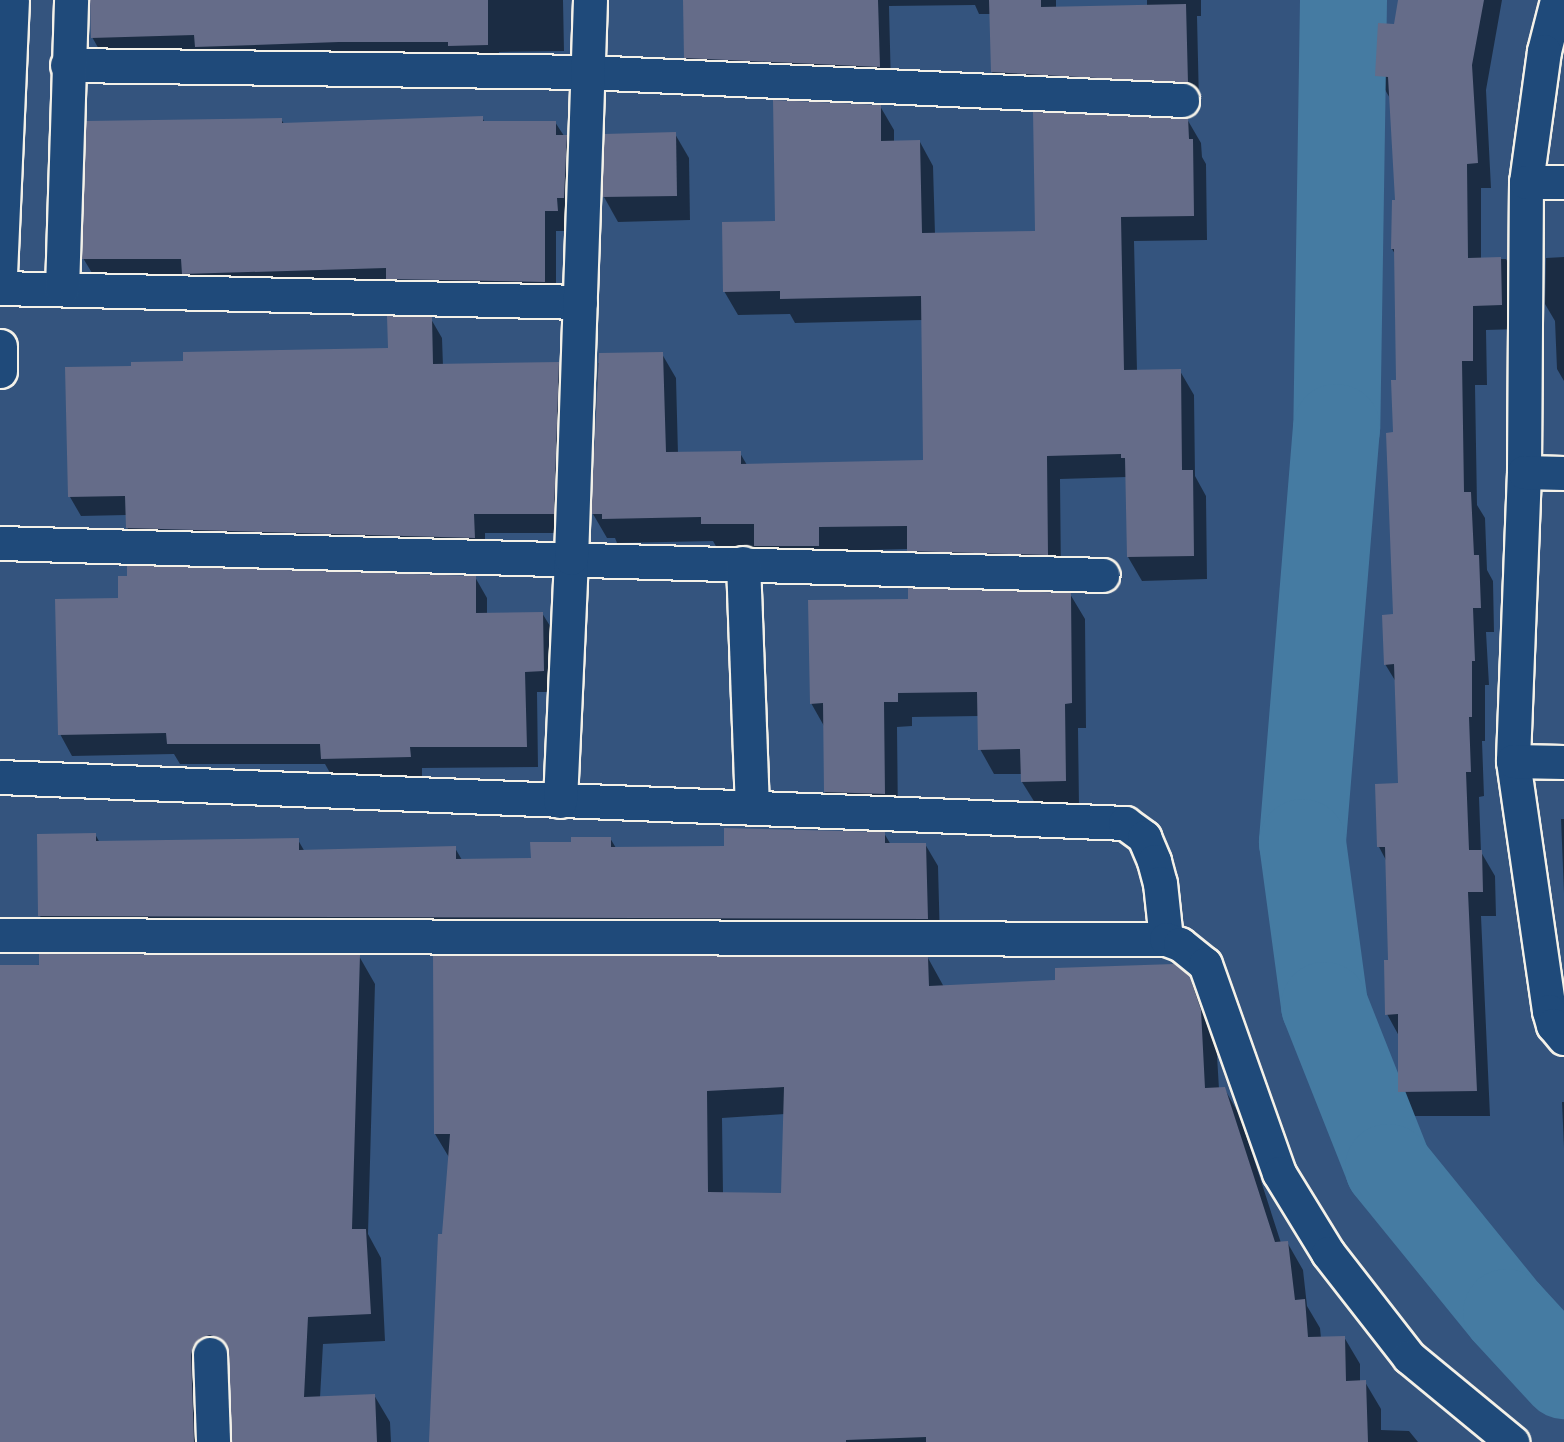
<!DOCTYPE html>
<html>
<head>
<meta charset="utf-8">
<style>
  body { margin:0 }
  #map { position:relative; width:1564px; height:1442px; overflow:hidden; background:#34547e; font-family:Caveat,sans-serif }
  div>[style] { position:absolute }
  .shadow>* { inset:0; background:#0007 }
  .river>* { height:87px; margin:-43.5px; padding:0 43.5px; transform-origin:43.5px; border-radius:43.5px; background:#457ba2 }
  .building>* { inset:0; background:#656c89 }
  .roads { filter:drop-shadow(2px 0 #f4f1e8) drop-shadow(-2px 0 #f4f1e8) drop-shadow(0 2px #f4f1e8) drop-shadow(0 -2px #f4f1e8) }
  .minor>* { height:33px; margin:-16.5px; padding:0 16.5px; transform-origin:16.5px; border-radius:16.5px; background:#1f4a7a }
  span { translate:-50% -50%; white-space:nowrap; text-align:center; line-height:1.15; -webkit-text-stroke:5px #1f4a7a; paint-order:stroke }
</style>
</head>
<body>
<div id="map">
  <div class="shadow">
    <div style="clip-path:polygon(92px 0,563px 0,564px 51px,499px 52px,499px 65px,104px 58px,92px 37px)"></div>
    <div style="clip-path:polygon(685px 0,1056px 0,1056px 9px,1147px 6px,1147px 0,1201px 0,1201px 16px,1197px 16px,1199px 103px,1004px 93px,992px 72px,991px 14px,979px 14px,975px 5px,889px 6px,891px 87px,698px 78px,686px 57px)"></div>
    <div style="clip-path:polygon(1400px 0,1502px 0,1486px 90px,1491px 188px,1481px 188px,1481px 259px,1506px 259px,1520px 283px,1520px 329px,1486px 330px,1487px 385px,1475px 385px,1477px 505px,1485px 518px,1487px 570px,1493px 581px,1494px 632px,1486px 632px,1489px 685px,1485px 685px,1485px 741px,1482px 741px,1484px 796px,1479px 797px,1481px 852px,1495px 876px,1496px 916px,1481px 916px,1490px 1116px,1414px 1116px,1400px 1092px,1399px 1036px,1387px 1014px,1389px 961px,1387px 862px,1379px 847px,1399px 784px,1396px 682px,1385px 664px,1395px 616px,1397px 382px,1395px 254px,1392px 249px,1393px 202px,1396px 202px,1391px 100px,1377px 76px,1395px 26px)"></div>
    <div style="clip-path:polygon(880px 106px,894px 130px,894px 142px,920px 142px,933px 166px,935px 234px,1037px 232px,1187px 119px,1201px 143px,1202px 157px,1206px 164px,1207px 240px,1134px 241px,1137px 371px,1180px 371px,1194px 395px,1195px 476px,1206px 496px,1207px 579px,1142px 581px,1128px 557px,1127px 477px,1060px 479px,1061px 578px,923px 574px,908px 549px,832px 551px,832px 570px,769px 570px,757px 547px,717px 548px,713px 541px,617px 543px,615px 538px,607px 538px,593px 514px,598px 363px,662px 354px,676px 378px,678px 454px,740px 453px,747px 465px,925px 462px,923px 320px,795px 323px,790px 314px,738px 315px,724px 291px,777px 222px)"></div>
    <div style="clip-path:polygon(482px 117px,485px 123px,555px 122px,577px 156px,568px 231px,556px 231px,556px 302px,95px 278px,83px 258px,281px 119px,284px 124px)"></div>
    <div style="clip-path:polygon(675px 134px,689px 158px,690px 220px,618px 222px,604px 197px,606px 135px)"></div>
    <div style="clip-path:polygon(1564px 257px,1564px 381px,1557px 369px,1555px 321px,1545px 304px,1546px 258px)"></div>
    <div style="clip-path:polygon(431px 319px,442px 338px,443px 366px,558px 364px,569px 383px,564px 533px,485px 533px,485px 557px,138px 547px,127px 527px,127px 515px,81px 516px,70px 497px,132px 367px,389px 350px)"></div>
    <div style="clip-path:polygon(475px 577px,487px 598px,487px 615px,542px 613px,555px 634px,555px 692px,537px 692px,538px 767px,422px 768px,422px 778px,334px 780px,325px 764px,180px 764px,174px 754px,72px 756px,60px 734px,119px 600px)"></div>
    <div style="clip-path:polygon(1070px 594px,1085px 619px,1086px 728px,1078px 728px,1079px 805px,1037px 806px,1022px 782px,1022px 774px,994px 774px,980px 749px,979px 716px,912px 717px,912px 726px,897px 727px,898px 819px,839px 816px,825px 792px,824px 726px,811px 703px,910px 600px)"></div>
    <div style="clip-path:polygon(1561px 819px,1564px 819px,1564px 893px)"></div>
    <div style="clip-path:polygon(884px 833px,891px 845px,925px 844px,938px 866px,940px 941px,53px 938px,40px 916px,95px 834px,100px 843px,298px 840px,305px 852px,455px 848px,462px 860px,532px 859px,573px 844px,610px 838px,616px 848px,725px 847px)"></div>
    <div style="clip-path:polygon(359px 956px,375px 984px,368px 1234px,381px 1258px,385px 1341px,323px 1344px,320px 1398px,374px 1395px,390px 1422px,391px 1442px,233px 1442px,231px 1363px,225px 1362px,208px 1442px,0 1442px,0 966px)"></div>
    <div style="clip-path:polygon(evenodd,928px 958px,944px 987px,1188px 976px,1204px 1004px,1216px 1038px,1219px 1089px,1224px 1088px,1240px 1116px,1281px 1243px,1287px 1242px,1303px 1270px,1307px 1306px,1320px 1328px,1321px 1338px,1344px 1337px,1360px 1364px,1360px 1382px,1365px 1382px,1381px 1409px,1381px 1430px,1409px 1431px,1418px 1442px,430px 1442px,450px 1159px,435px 1134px,928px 958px,785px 1114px,783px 1194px,723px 1193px,722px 1118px,785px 1114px)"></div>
    <div style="clip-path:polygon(1562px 1102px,1564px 1102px,1564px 1148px)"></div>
  </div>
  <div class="river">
    <div style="left:1343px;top:0;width:427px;rotate:90.9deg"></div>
    <div style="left:1336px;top:427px;width:416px;rotate:94.7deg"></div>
    <div style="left:1302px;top:842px;width:164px;rotate:82.3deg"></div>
    <div style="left:1324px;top:1005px;width:174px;rotate:68.4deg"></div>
    <div style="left:1388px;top:1167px;width:187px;rotate:50.9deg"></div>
    <div style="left:1506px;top:1312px;width:86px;rotate:47.4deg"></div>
  </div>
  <div class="building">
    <div style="clip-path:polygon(90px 0,488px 0,488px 45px,448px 46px,448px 42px,339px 42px,195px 47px,194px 35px,91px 38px)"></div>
    <div style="clip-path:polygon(683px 0,878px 0,880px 67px,684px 58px)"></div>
    <div style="clip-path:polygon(989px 0,1041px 0,1041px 7px,1186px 4px,1188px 83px,991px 72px)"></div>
    <div style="clip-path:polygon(1398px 0,1484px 0,1472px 65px,1478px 163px,1467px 164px,1468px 258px,1501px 257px,1502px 305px,1473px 306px,1473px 361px,1462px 361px,1464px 492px,1471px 492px,1474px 555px,1479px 555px,1481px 608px,1473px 608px,1475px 661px,1472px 661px,1472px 717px,1469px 717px,1471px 772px,1466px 772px,1469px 850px,1482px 850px,1483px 892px,1468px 892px,1477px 1091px,1398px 1092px,1398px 1014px,1385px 1015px,1384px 960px,1388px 960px,1385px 847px,1377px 847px,1375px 784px,1398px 783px,1394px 664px,1384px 665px,1382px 615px,1393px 614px,1386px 433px,1393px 432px,1391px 380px,1396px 380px,1394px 249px,1391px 249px,1392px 200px,1395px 200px,1388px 77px,1375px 76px,1378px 23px,1394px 24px)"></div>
    <div style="clip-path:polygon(773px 100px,881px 105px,881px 141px,920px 140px,922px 233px,1035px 231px,1033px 112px,1188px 117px,1189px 139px,1193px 139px,1194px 216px,1121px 217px,1124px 370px,1181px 369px,1182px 470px,1193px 470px,1194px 556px,1127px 557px,1125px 458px,1121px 458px,1121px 454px,1047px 456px,1048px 555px,907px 551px,907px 526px,819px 527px,819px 546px,754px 546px,754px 524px,701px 524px,701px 517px,602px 519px,602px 514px,591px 514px,599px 353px,663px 352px,666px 452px,741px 451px,741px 464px,923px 460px,921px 296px,780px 299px,780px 291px,723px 292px,722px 222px,775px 221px)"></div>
    <div style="clip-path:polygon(483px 116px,483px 121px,556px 121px,556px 135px,567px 135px,564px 198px,557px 198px,558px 211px,545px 211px,545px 282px,386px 279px,386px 268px,182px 274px,181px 259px,82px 259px,86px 121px,282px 118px,282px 123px)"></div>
    <div style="clip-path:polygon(676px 132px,677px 196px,602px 197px,604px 134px)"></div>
    <div style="clip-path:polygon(387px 316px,432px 317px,433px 364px,559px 362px,554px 514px,474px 514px,475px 538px,126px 528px,125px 496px,68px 497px,65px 367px,131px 366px,131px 362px,183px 361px,183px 352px,388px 348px)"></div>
    <div style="clip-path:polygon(127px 565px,476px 576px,476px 613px,543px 612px,544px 671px,525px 672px,527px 747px,410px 747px,411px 757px,321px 759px,320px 744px,167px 744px,166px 733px,58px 735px,55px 599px,118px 598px,118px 576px,127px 576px)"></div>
    <div style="clip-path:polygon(908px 588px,1071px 593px,1072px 703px,1065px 704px,1066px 781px,1021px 782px,1020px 749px,978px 750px,977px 692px,898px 693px,898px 702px,884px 702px,885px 794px,824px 792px,823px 703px,810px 704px,808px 600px,908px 599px)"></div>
    <div style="clip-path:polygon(724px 828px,885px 832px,885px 843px,926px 843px,928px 919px,38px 916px,37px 834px,96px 833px,96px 841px,299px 838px,299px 850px,456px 846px,456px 859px,531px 858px,530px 842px,571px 842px,571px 837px,611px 837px,611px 847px,724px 846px)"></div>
    <div style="clip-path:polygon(39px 954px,360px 955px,352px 1229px,366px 1229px,371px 1314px,308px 1317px,304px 1397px,375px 1394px,377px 1442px,232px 1442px,229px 1353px,226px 1344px,219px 1338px,210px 1335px,200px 1338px,193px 1346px,191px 1354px,194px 1442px,0 1442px,0 965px,39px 965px)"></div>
    <div style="clip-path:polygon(evenodd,433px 955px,928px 957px,929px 986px,1055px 980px,1055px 968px,1174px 964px,1189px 975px,1201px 1010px,1205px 1088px,1225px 1087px,1275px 1242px,1288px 1241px,1295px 1300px,1305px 1299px,1308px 1337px,1345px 1336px,1346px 1381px,1366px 1380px,1368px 1442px,926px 1442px,926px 1437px,846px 1440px,846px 1442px,429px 1442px,438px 1234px,442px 1234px,450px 1134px,434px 1134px,433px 955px,784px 1087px,781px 1193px,708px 1192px,707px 1091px,784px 1087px)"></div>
  </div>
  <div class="roads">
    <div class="minor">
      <div style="left:1557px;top:0;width:53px;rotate:104.3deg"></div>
      <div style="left:1544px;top:51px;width:132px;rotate:97.8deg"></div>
      <div style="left:1526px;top:182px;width:290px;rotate:90.4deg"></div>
      <div style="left:1524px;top:472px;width:289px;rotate:92.2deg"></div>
      <div style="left:1513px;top:761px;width:253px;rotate:81.8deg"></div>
      <div style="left:1549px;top:1011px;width:15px;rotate:74deg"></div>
      <div style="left:1553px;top:1025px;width:17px;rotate:50deg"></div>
      <div style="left:67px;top:65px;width:520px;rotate:0.77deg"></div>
      <div style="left:587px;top:72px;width:596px;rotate:2.69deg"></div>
      <div style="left:1526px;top:182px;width:38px"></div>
      <div style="left:0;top:274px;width:274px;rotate:-87.5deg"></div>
      <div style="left:0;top:288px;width:580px;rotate:1.38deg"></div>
      <div style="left:62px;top:289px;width:289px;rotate:-88.2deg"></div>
      <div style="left:0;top:346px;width:25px;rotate:90deg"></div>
      <div style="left:1524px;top:472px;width:40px;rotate:1.4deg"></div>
      <div style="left:0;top:543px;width:1103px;rotate:1.66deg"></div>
      <div style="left:743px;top:563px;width:245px;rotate:87.9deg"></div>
      <div style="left:1513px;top:761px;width:51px;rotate:1.1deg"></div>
      <div style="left:0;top:777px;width:1126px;rotate:2.34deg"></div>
      <div style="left:1125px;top:823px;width:24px;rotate:36deg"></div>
      <div style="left:1144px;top:837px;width:26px;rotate:67deg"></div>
      <div style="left:1154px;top:861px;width:23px;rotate:75deg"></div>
      <div style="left:1160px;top:883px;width:56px;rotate:83.9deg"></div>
      <div style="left:560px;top:801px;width:243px;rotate:-87.4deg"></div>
      <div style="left:571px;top:558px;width:558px;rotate:-88.05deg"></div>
      <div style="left:0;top:935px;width:1166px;rotate:0.2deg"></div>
      <div style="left:1166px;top:939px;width:15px;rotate:20deg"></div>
      <div style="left:1180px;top:944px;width:32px;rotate:39deg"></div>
      <div style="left:1205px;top:964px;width:222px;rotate:70.5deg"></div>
      <div style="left:1279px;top:1173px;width:94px;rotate:58.5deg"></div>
      <div style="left:1328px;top:1253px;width:132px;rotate:52.1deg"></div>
      <div style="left:1409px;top:1357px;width:134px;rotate:39.5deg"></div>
      <div style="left:210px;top:1354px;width:88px;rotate:88deg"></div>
    </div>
  </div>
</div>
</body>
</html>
